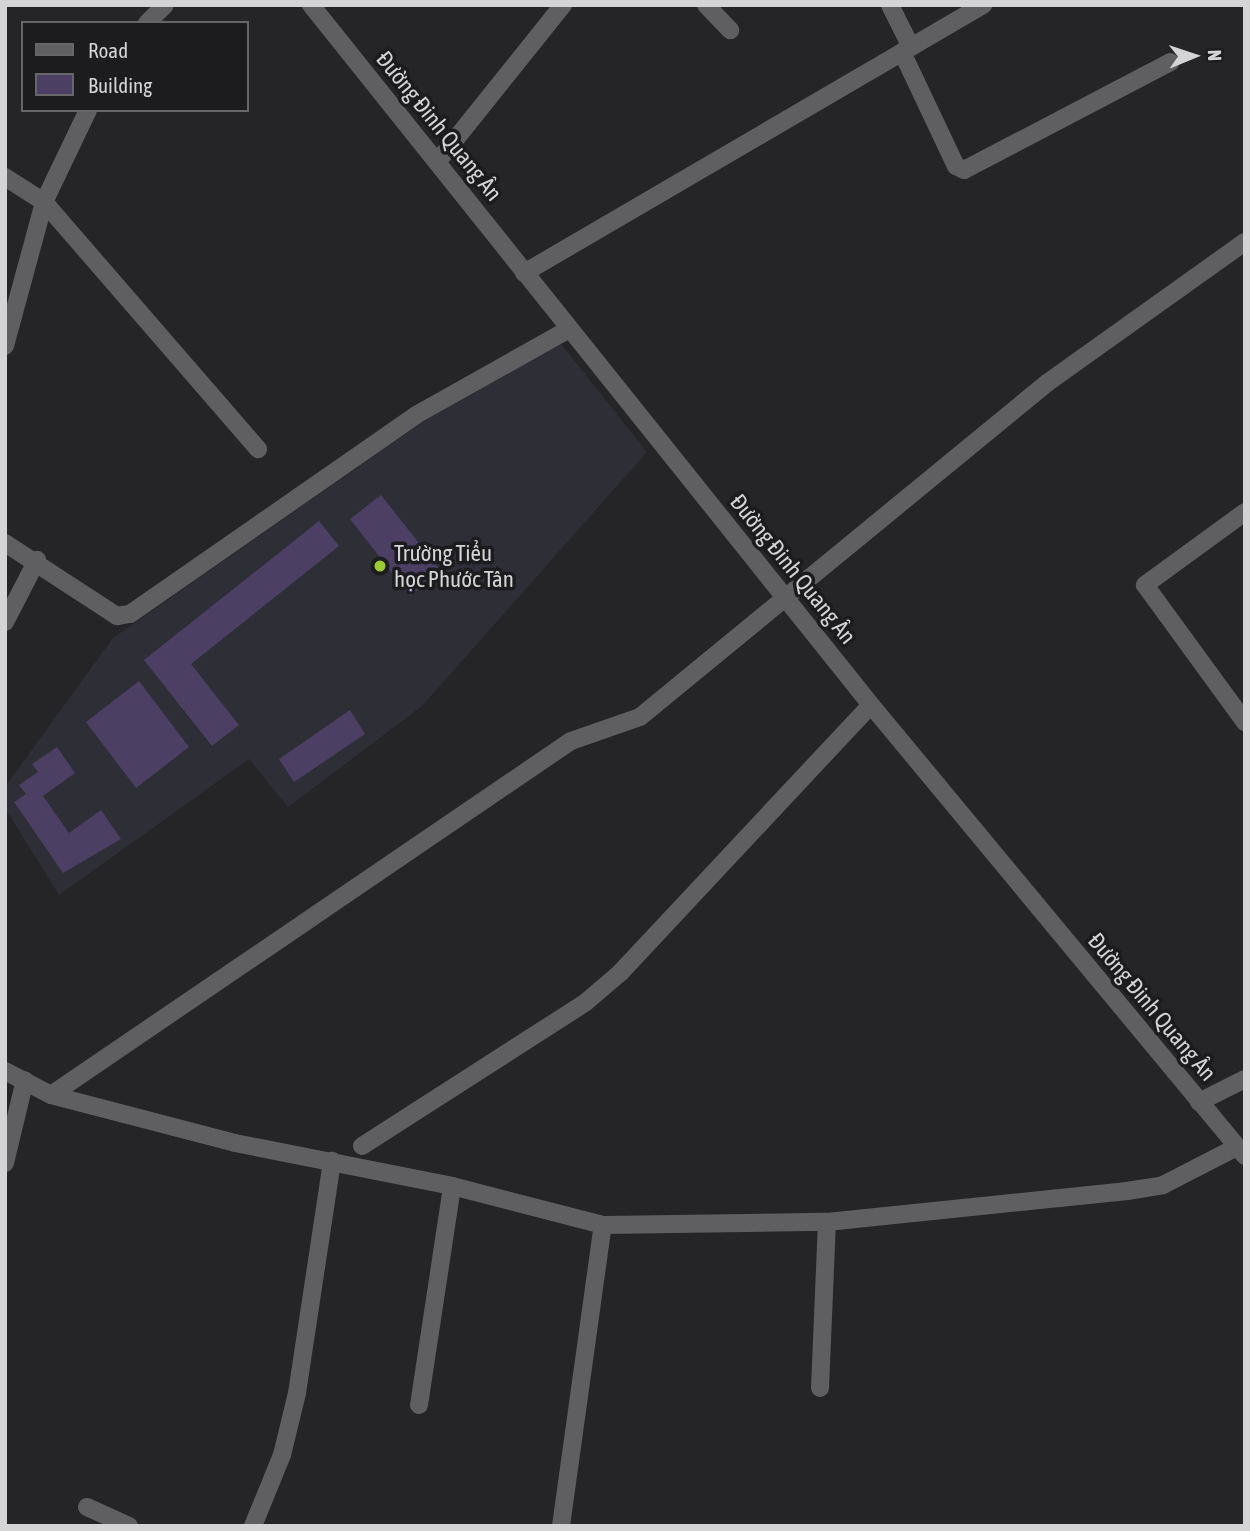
<!DOCTYPE html>
<html>
<head>
<meta charset="utf-8">
<style>
  body { margin:0 }
  #map { position:relative; width:1250px; height:1531px; overflow:hidden; background:#252528; font-family:"Asap Condensed",sans-serif }
  div>[style] { position:absolute }
  .built>* { inset:0; background:#2e2e36 }
  .building>* { inset:0; background:#4c3f64 }
  .minor>* { height:18px; margin:-9px; padding:0 9px; transform-origin:9px; border-radius:9px; background:#5f5e60 }
  .tertiary>* { height:18px; margin:-9px; padding:0 9px; transform-origin:9px; border-radius:9px; background:#5f5e60 }
  .dots>* { width:19px; height:19px; translate:-50% -50%; box-sizing:border-box; border:4px solid #1c1c1f; border-radius:50% }
  span { translate:-50% -50%; white-space:nowrap; text-align:center; line-height:1.15; -webkit-text-stroke:7px #1c1c1f; paint-order:stroke }
  .street-label { font-size:23px; color:#d4d4d6 }
  .poi-label { font-size:23px; color:#d4d4d6 }
  .left { translate:0 -50%; text-align:left }
  .frame { position:absolute; inset:0; border:7px solid #d4d4d6; pointer-events:none }
  .legend { position:absolute; left:21px; top:21px; width:228px; height:91px; box-sizing:border-box; background:#1c1c1f; border:2px solid #666668; margin:0; padding:9px 12px; list-style:none; font-size:21px; color:#d4d4d6 }
  .legend li { display:flex; align-items:center; gap:14px; height:35px }
  .legend b { width:35px; border:2px solid #666668 }
  .north { position:absolute; left:1159px; top:21px; width:70px; height:70px; -webkit-text-stroke:5px #1c1c1f; paint-order:stroke; rotate:88deg; font-size:19px; font-weight:700; line-height:28px; text-align:center; color:#d4d4d6 }
  .north::after { content:''; display:block; margin:auto; width:24px; height:32px; background:#d4d4d6; clip-path:polygon(50% 0,100% 100%,50% 72%,0 100%) }
</style>
</head>
<body>
<div id="map">
  <div class="built">
    <div style="clip-path:polygon(561px 344px,647px 452px,422px 706px,288px 807px,249px 759px,59px 895px,5px 808px,5px 787px,113px 638px,426px 420px)"></div>
  </div>
  <div class="building">
    <div style="clip-path:polygon(381px 495px,441px 571px,410px 596px,350px 519px)"></div>
    <div style="clip-path:polygon(319px 521px,339px 546px,191px 664px,239px 725px,212px 746px,144px 660px)"></div>
    <div style="clip-path:polygon(139px 681px,189px 747px,136px 788px,86px 722px)"></div>
    <div style="clip-path:polygon(350px 710px,365px 734px,294px 782px,279px 759px)"></div>
    <div style="clip-path:polygon(57px 747px,75px 773px,43px 796px,69px 833px,101px 810px,121px 839px,63px 873px,14px 802px,26px 794px,19px 785px,38px 772px,32px 764px)"></div>
  </div>
  <div class="minor">
    <div style="left:706px;top:5px;width:35px;rotate:46deg"></div>
    <div style="left:890px;top:5px;width:47px;rotate:63.4deg"></div>
    <div style="left:147px;top:23px;width:25px;rotate:-45deg"></div>
    <div style="left:902px;top:52px;width:126px;rotate:64.7deg"></div>
    <div style="left:956px;top:166px;width:9px;rotate:27deg"></div>
    <div style="left:964px;top:170px;width:233px;rotate:-27.6deg"></div>
    <div style="left:438px;top:161px;width:200px;rotate:-51.3deg"></div>
    <div style="left:5px;top:177px;width:46px;rotate:32.7deg"></div>
    <div style="left:44px;top:202px;width:327px;rotate:49.1deg"></div>
    <div style="left:524px;top:273px;width:532px;rotate:-30.28deg"></div>
    <div style="left:5px;top:346px;width:149px;rotate:-74.8deg"></div>
    <div style="left:44px;top:202px;width:102px;rotate:-64.4deg"></div>
    <div style="left:1245px;top:512px;width:124px;rotate:143.9deg"></div>
    <div style="left:1145px;top:585px;width:170px;rotate:53.9deg"></div>
    <div style="left:5px;top:543px;width:134px;rotate:33.1deg"></div>
    <div style="left:117px;top:616px;width:13px;rotate:-9deg"></div>
    <div style="left:130px;top:614px;width:348px;rotate:-34.8deg"></div>
    <div style="left:416px;top:415px;width:176px;rotate:-29.3deg"></div>
    <div style="left:5px;top:622px;width:70px;rotate:-62.7deg"></div>
    <div style="left:5px;top:1071px;width:52px;rotate:27.6deg"></div>
    <div style="left:51px;top:1095px;width:190px;rotate:14.6deg"></div>
    <div style="left:235px;top:1143px;width:221px;rotate:11.2deg"></div>
    <div style="left:452px;top:1186px;width:156px;rotate:14.5deg"></div>
    <div style="left:603px;top:1225px;width:224px;rotate:-0.8deg"></div>
    <div style="left:827px;top:1222px;width:302px;rotate:-5.9deg"></div>
    <div style="left:1127px;top:1191px;width:36px;rotate:-9deg"></div>
    <div style="left:1163px;top:1185px;width:83px;rotate:-27.2deg"></div>
    <div style="left:51px;top:1095px;width:629px;rotate:-34.25deg"></div>
    <div style="left:571px;top:741px;width:73px;rotate:-19.2deg"></div>
    <div style="left:640px;top:717px;width:527px;rotate:-39.37deg"></div>
    <div style="left:1047px;top:383px;width:243px;rotate:-35.5deg"></div>
    <div style="left:1199px;top:1102px;width:51px;rotate:-26.6deg"></div>
    <div style="left:362px;top:1146px;width:266px;rotate:-32.7deg"></div>
    <div style="left:586px;top:1002px;width:45px;rotate:-40.5deg"></div>
    <div style="left:620px;top:973px;width:367px;rotate:-46.9deg"></div>
    <div style="left:5px;top:1163px;width:85px;rotate:-76.5deg"></div>
    <div style="left:820px;top:1388px;width:166px;rotate:-87.6deg"></div>
    <div style="left:419px;top:1405px;width:221px;rotate:-81.4deg"></div>
    <div style="left:87px;top:1507px;width:46px;rotate:24.3deg"></div>
    <div style="left:253px;top:1526px;width:77px;rotate:-67.8deg"></div>
    <div style="left:282px;top:1455px;width:64px;rotate:-76.4deg"></div>
    <div style="left:297px;top:1393px;width:235px;rotate:-81.4deg"></div>
    <div style="left:561px;top:1526px;width:304px;rotate:-82.1deg"></div>
  </div>
  <div class="tertiary">
    <div style="left:311px;top:5px;width:896px;rotate:51.34deg"></div>
    <div style="left:871px;top:705px;width:586px;rotate:50.33deg"></div>
  </div>
  <div class="dots">
    <div style="left:380px;top:566px;background:#9bcb33"></div>
  </div>
  <div class="street-label">
    <span style="left:439px;top:126px;rotate:51deg">Đường Đinh Quang Ân</span>
    <span style="left:793px;top:569px;rotate:51deg">Đường Đinh Quang Ân</span>
    <span style="left:1152px;top:1007px;rotate:50deg">Đường Đinh Quang Ân</span>
  </div>
  <div class="poi-label">
    <span class="left" style="left:394px;top:566px">Trường Tiểu<br>học Phước Tân</span>
  </div>
  <div class="frame"></div>
  <ul class="legend">
  <li><b style="height:9px;background:#5f5e60"></b>Road</li>
  <li><b style="height:19px;background:#4c3f64"></b>Building</li>
  </ul>
  <div class="north">N</div>
</div>
</body>
</html>
